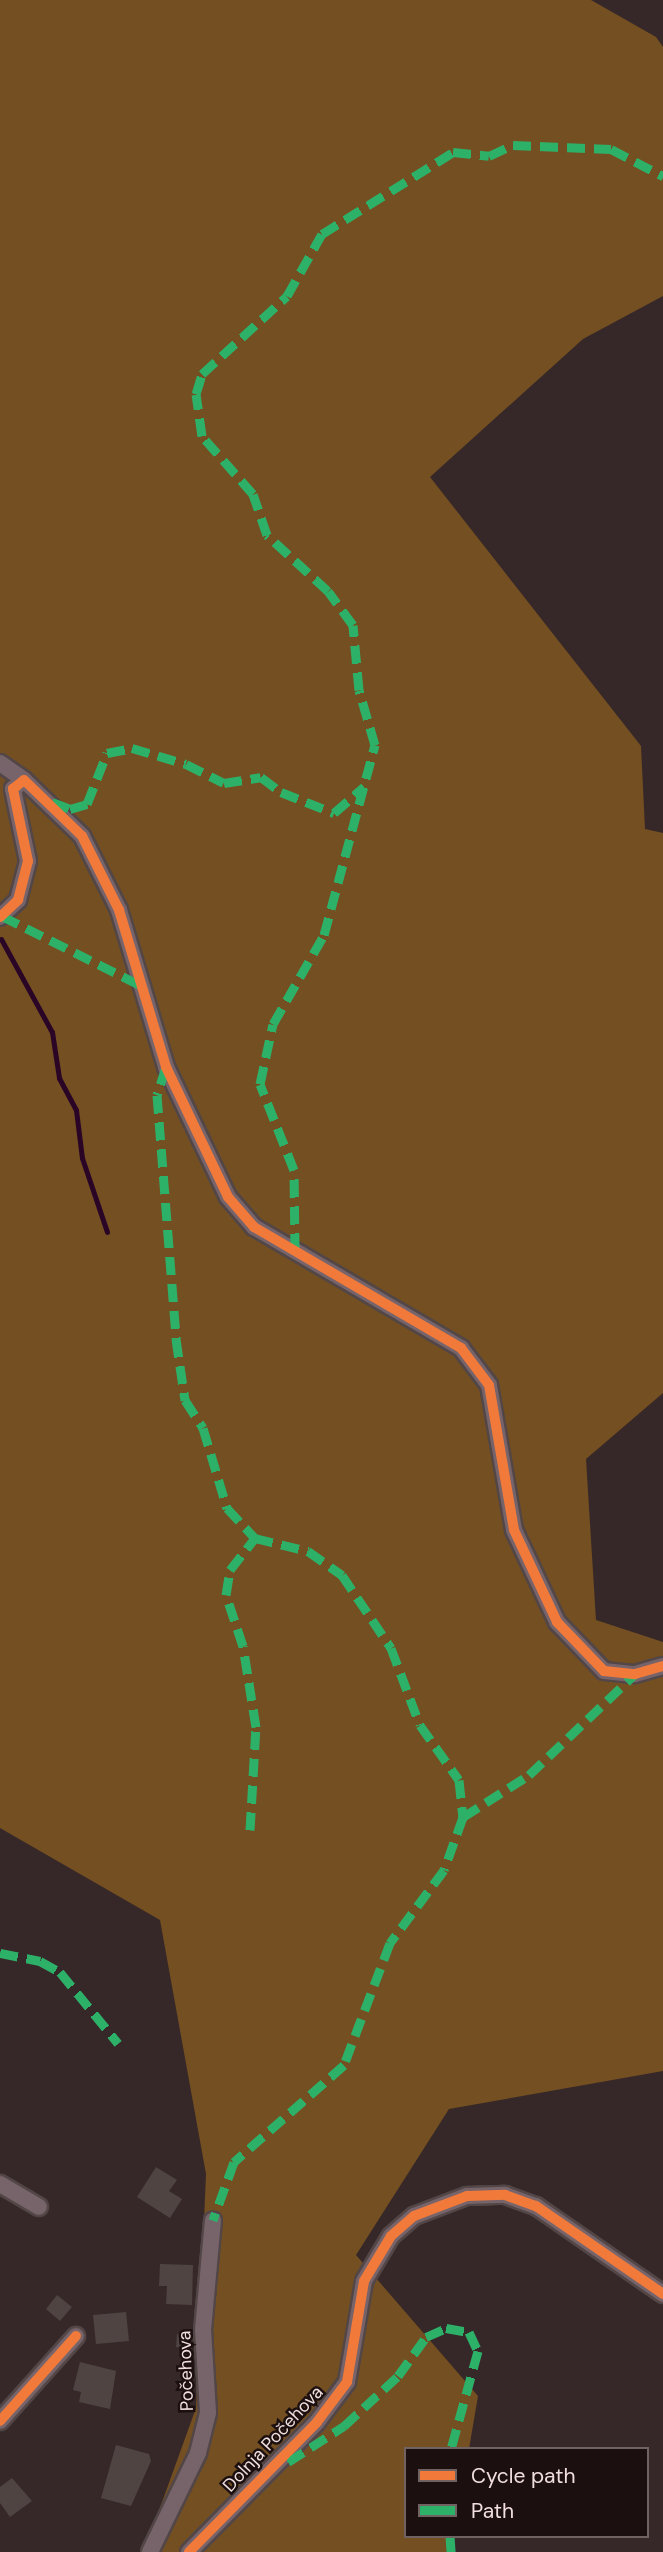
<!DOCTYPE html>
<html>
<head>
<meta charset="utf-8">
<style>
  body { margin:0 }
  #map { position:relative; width:663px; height:2552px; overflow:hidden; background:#362828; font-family:"DM Sans",sans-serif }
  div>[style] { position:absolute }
  .forest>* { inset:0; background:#744f21 }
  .stream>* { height:5px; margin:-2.5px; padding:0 2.5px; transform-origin:2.5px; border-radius:2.5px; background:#2b0526 }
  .building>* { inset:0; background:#4f4442 }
  .roads { filter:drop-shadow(2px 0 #534646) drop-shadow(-2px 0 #534646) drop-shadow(0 2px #534646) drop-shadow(0 -2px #534646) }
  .minor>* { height:16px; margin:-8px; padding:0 8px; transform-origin:8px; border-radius:8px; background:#76646a }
  .quiet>* { height:9px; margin-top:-4.5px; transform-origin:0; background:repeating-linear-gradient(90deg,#2db169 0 18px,transparent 0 27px) }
  .cycleway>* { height:10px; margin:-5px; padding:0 5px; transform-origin:5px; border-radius:5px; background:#f17a3a }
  span { translate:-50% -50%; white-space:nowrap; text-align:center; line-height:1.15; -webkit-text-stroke:5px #1b100f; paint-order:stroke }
  .street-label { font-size:18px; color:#f1dede }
  .legend { position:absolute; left:404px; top:2447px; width:245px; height:91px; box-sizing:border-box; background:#1b100f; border:2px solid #716262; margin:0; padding:9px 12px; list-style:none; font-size:21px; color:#f1dede }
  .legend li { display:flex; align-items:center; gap:14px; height:35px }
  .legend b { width:35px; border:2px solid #716262 }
</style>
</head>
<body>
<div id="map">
  <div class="forest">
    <div style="clip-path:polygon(0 0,591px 0,656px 37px,663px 47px,663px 296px,583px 339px,430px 477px,641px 746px,645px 829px,663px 833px,663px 1393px,586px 1459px,596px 1620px,663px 1642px,663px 2071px,449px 2109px,356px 2255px,478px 2396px,469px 2449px,406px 2449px,406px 2536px,454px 2536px,451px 2552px,144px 2552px,196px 2408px,206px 2174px,160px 1920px,0 1828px)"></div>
  </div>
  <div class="stream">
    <div style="left:1px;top:939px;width:106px;rotate:61.3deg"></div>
    <div style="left:52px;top:1032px;width:47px;rotate:81.3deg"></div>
    <div style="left:59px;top:1078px;width:36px;rotate:62deg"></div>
    <div style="left:76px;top:1110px;width:48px;rotate:82.9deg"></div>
    <div style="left:82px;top:1158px;width:78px;rotate:71.3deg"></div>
  </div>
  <div class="building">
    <div style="clip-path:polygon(156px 2167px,177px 2180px,169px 2191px,182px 2199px,170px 2218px,137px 2197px)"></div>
    <div style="clip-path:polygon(160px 2264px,193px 2265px,192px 2305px,166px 2304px,167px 2286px,159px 2286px)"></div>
    <div style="clip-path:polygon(57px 2295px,72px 2307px,60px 2321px,46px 2309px)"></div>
    <div style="clip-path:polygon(126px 2312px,129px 2341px,96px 2344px,93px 2315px)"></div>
    <div style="clip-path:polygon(177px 2334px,193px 2335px,192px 2349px,176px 2347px)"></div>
    <div style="clip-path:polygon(80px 2362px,116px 2371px,110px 2409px,79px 2402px,81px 2392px,73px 2390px)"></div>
    <div style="clip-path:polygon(116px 2445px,149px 2454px,151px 2461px,131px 2506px,101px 2498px)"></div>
    <div style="clip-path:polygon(12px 2478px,32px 2501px,10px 2517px,0 2503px,0 2487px)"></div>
  </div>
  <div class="roads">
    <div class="minor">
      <div style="left:0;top:763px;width:29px;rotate:35deg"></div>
      <div style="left:0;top:917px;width:25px;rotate:-43deg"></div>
      <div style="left:18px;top:900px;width:40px;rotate:-75.6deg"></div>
      <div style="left:28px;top:861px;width:74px;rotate:-101.8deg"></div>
      <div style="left:13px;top:789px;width:14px;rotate:-39deg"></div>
      <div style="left:24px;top:780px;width:81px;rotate:44deg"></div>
      <div style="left:82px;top:836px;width:83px;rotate:63.4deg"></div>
      <div style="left:119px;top:910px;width:164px;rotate:73.3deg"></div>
      <div style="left:166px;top:1067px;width:144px;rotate:64.5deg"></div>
      <div style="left:228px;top:1197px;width:40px;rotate:49deg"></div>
      <div style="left:254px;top:1227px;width:240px;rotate:30.3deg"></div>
      <div style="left:461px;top:1348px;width:46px;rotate:52.9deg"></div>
      <div style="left:489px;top:1385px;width:147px;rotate:80.2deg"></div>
      <div style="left:514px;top:1530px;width:102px;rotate:64.9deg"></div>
      <div style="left:557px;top:1622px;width:68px;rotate:46.2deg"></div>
      <div style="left:604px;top:1671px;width:31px;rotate:6deg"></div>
      <div style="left:635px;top:1674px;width:29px;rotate:-16deg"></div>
      <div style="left:0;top:2184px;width:45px;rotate:30.5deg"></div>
      <div style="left:0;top:2421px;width:114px;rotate:-48.2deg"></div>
      <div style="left:150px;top:2552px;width:110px;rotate:-64.1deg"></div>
      <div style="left:198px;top:2453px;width:41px;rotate:-76deg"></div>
      <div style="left:208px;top:2413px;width:83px;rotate:-93.4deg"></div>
      <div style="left:203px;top:2330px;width:110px;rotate:-84.8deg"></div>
      <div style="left:189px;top:2552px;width:182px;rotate:-45.4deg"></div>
      <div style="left:317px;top:2422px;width:50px;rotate:-53.1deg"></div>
      <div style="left:347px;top:2382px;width:102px;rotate:-80.4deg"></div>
      <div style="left:364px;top:2281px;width:52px;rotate:-59deg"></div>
      <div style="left:391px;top:2236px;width:30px;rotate:-41deg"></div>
      <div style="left:414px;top:2216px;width:57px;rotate:-20.7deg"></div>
      <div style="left:467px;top:2196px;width:38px;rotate:-2deg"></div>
      <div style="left:505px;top:2195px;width:33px;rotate:20deg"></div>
      <div style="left:536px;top:2206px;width:155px;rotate:34.7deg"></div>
    </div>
  </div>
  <div class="quiet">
    <div style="left:52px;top:802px;width:19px;rotate:21deg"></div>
    <div style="left:70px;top:809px;width:18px;rotate:-16deg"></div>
    <div style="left:87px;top:804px;width:55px;rotate:-68.6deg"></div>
    <div style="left:107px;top:753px;width:25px;rotate:-11deg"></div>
    <div style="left:132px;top:748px;width:56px;rotate:16.5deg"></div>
    <div style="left:186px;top:764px;width:42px;rotate:26.6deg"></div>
    <div style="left:224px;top:783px;width:37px;rotate:-9deg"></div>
    <div style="left:261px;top:777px;width:25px;rotate:37deg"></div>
    <div style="left:281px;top:792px;width:57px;rotate:21.6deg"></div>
    <div style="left:334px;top:813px;width:40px;rotate:-41deg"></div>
    <div style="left:2px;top:916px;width:157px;rotate:26.6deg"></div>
    <div style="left:166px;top:1067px;width:29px;rotate:108deg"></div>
    <div style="left:157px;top:1095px;width:245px;rotate:85.5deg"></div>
    <div style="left:176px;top:1339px;width:62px;rotate:81.6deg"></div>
    <div style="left:185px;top:1400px;width:33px;rotate:57deg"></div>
    <div style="left:203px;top:1428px;width:84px;rotate:73.3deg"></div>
    <div style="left:227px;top:1508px;width:41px;rotate:47deg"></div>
    <div style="left:255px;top:1538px;width:55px;rotate:13.8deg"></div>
    <div style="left:308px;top:1551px;width:42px;rotate:35.2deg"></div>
    <div style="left:342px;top:1575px;width:88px;rotate:56.1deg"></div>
    <div style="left:391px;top:1648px;width:82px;rotate:69.4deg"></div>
    <div style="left:420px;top:1725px;width:67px;rotate:54.7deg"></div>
    <div style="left:459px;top:1780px;width:37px;rotate:84deg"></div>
    <div style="left:463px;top:1817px;width:56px;rotate:109.7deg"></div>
    <div style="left:444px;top:1870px;width:91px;rotate:126.5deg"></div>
    <div style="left:390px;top:1943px;width:130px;rotate:110.7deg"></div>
    <div style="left:344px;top:2065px;width:147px;rotate:138.6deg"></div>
    <div style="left:234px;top:2162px;width:62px;rotate:109.9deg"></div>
    <div style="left:295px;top:1251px;width:81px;rotate:-90.7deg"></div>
    <div style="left:294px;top:1170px;width:92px;rotate:-111.6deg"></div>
    <div style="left:260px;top:1084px;width:61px;rotate:-77.8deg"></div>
    <div style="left:273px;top:1024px;width:103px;rotate:-60.2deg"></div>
    <div style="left:324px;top:935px;width:197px;rotate:-75deg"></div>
    <div style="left:375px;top:745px;width:57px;rotate:-106.2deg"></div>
    <div style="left:359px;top:690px;width:65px;rotate:-95.3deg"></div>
    <div style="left:353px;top:625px;width:42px;rotate:-126.3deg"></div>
    <div style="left:328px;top:591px;width:83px;rotate:-137.4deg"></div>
    <div style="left:267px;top:535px;width:43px;rotate:-108.9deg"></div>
    <div style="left:253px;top:494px;width:77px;rotate:-131.3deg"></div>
    <div style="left:202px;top:436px;width:42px;rotate:-98.1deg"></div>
    <div style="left:196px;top:394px;width:21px;rotate:-73deg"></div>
    <div style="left:202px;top:374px;width:115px;rotate:-42.5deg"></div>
    <div style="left:287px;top:296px;width:71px;rotate:-60.6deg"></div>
    <div style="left:322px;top:234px;width:155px;rotate:-32deg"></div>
    <div style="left:453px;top:152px;width:36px;rotate:6deg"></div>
    <div style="left:489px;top:156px;width:26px;rotate:-25deg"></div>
    <div style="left:513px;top:145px;width:98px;rotate:2.3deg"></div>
    <div style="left:611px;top:149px;width:59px;rotate:27.4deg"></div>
    <div style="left:463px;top:1817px;width:78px;rotate:-32.5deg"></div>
    <div style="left:529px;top:1775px;width:146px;rotate:-43.6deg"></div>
    <div style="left:250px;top:1830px;width:103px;rotate:-86.7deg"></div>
    <div style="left:256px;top:1727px;width:82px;rotate:-99.1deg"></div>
    <div style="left:243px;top:1646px;width:54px;rotate:-108.4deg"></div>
    <div style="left:226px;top:1595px;width:25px;rotate:-81deg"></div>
    <div style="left:230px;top:1570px;width:41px;rotate:-52deg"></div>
    <div style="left:0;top:1953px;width:41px;rotate:11.3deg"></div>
    <div style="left:40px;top:1961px;width:23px;rotate:29deg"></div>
    <div style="left:60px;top:1972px;width:92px;rotate:50.8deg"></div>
    <div style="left:288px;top:2462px;width:67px;rotate:-32.7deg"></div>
    <div style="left:344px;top:2426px;width:74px;rotate:-42.8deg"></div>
    <div style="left:398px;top:2376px;width:48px;rotate:-54.3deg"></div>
    <div style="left:426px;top:2337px;width:22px;rotate:-24deg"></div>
    <div style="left:446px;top:2328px;width:23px;rotate:10deg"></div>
    <div style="left:469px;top:2332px;width:21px;rotate:65deg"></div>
    <div style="left:478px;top:2351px;width:102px;rotate:105.4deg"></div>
    <div style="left:450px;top:2536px;width:16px;rotate:86deg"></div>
  </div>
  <div class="cycleway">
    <div style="left:0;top:917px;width:25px;rotate:-43deg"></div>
    <div style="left:18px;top:900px;width:40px;rotate:-75.6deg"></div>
    <div style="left:28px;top:861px;width:74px;rotate:-101.8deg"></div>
    <div style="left:13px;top:789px;width:14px;rotate:-39deg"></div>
    <div style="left:24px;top:780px;width:81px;rotate:44deg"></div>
    <div style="left:82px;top:836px;width:83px;rotate:63.4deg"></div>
    <div style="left:119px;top:910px;width:164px;rotate:73.3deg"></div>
    <div style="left:166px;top:1067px;width:144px;rotate:64.5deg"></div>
    <div style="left:228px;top:1197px;width:40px;rotate:49deg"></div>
    <div style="left:254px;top:1227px;width:240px;rotate:30.3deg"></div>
    <div style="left:461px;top:1348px;width:46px;rotate:52.9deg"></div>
    <div style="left:489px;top:1385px;width:147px;rotate:80.2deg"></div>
    <div style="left:514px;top:1530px;width:102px;rotate:64.9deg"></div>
    <div style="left:557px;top:1622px;width:68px;rotate:46.2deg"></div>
    <div style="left:604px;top:1671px;width:31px;rotate:6deg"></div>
    <div style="left:635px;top:1674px;width:29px;rotate:-16deg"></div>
    <div style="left:0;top:2421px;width:114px;rotate:-48.2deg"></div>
    <div style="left:189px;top:2552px;width:182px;rotate:-45.4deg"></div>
    <div style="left:317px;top:2422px;width:50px;rotate:-53.1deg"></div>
    <div style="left:347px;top:2382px;width:102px;rotate:-80.4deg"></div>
    <div style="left:364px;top:2281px;width:52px;rotate:-59deg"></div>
    <div style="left:391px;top:2236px;width:30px;rotate:-41deg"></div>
    <div style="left:414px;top:2216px;width:57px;rotate:-20.7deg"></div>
    <div style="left:467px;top:2196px;width:38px;rotate:-2deg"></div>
    <div style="left:505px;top:2195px;width:33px;rotate:20deg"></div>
    <div style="left:536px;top:2206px;width:155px;rotate:34.7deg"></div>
  </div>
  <div class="street-label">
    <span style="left:186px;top:2371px;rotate:-92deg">Počehova</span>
    <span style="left:273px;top:2439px;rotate:-47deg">Dolnja Počehova</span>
  </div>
  <ul class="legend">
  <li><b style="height:9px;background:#f17a3a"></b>Cycle path</li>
  <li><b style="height:9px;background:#2db169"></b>Path</li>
  </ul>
</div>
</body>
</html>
